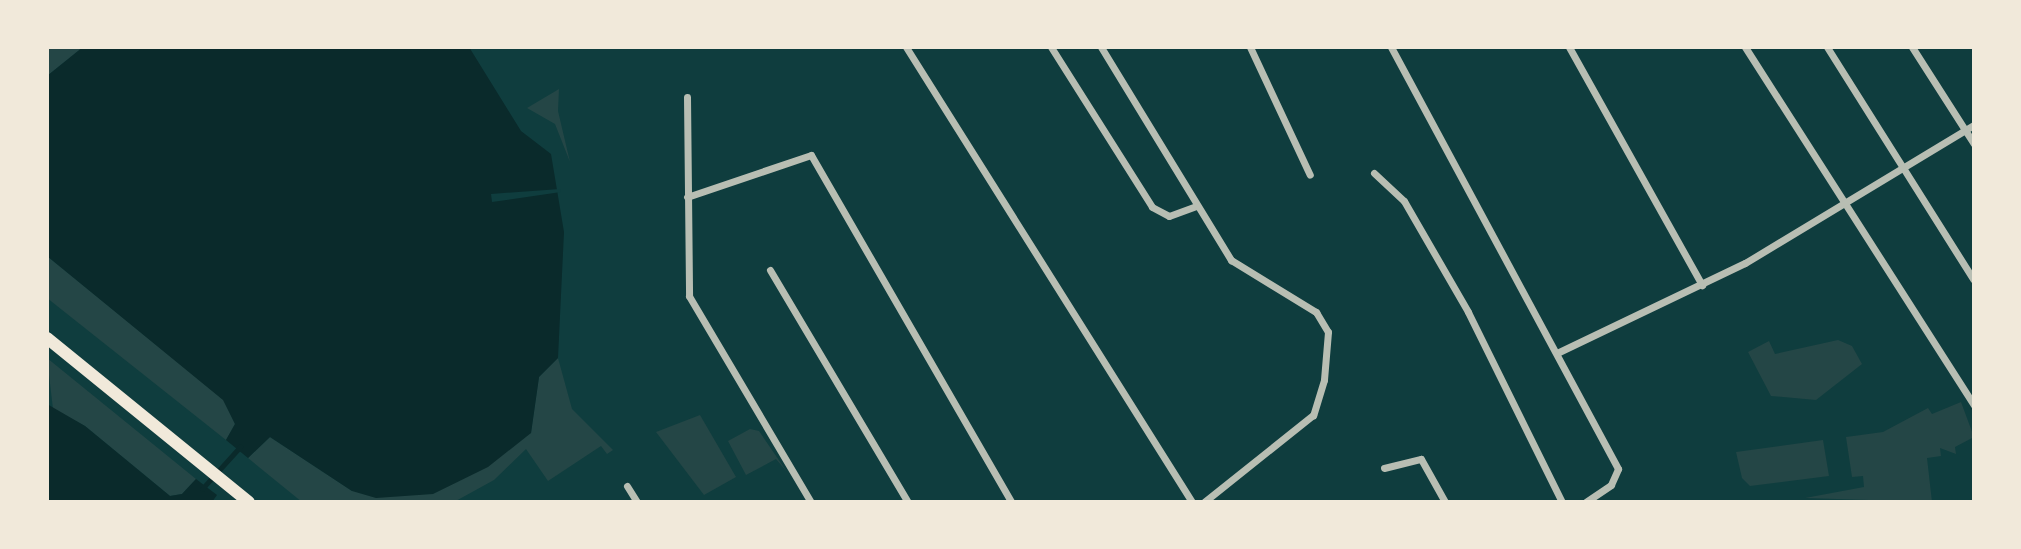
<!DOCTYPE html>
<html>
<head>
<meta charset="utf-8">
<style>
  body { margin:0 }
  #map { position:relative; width:2021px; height:549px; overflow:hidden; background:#0f3d3e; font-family:"Sofia Sans Condensed",sans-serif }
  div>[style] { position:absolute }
  .green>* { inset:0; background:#244646 }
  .water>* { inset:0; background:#0a2a2b }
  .pier>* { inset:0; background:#0f3d3e }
  .stream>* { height:4.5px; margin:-2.25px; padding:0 2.25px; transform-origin:2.25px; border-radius:2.25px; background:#0a2a2b }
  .minor>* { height:7px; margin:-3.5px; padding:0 3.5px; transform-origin:3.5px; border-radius:3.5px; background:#b8beb3 }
  .primary>* { height:12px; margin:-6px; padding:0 6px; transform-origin:6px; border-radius:6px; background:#f1e9da }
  span { translate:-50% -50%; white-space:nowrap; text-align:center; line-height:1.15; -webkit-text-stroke:7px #f1e9da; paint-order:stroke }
  .frame { position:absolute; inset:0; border:49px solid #f1e9da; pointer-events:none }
</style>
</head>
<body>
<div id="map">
  <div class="green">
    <div style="clip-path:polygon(47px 47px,83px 47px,47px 76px)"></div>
    <div style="clip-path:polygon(559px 89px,558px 111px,570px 162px,555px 124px,527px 108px)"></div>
    <div style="clip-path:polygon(47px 256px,224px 400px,235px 424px,226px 440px,47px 298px)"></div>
    <div style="clip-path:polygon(1838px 340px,1852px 346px,1862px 364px,1816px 400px,1771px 396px,1748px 352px,1769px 341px,1775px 354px)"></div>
    <div style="clip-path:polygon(47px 358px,196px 479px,182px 494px,170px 496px,85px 426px,53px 409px)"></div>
    <div style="clip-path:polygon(558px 358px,572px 409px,613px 450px,607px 454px,601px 446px,548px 481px,526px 449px,494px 480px,454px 502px,302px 502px,248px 458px,270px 437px,352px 491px,531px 433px,539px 377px)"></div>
    <div style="clip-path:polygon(1961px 402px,1974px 437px,1955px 447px,1956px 454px,1940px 448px,1941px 456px,1927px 458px,1932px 502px,1805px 498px,1864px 487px,1863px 476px,1852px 477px,1846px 437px,1883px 432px,1928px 408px,1932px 414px)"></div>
    <div style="clip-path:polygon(700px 415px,736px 477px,704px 495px,656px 432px)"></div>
    <div style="clip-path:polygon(750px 429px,759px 431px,787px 472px,776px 459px,746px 475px,728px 441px)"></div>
    <div style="clip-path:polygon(1823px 440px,1829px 476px,1750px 486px,1742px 478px,1736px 452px)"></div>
  </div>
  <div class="water">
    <div style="clip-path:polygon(83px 47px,469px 47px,521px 131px,551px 154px,564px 232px,558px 358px,539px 377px,531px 433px,488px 467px,433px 494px,376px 498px,352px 491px,270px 437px,248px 458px,226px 440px,235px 424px,223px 400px,47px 256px,47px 76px)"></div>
    <div style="clip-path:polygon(47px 404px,85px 426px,170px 496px,182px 494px,196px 479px,217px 495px,212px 502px,47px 502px)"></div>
  </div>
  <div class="pier">
    <div style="clip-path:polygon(560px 189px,561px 192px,492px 202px,491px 194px)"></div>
  </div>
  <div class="stream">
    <div style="left:202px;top:489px;width:57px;rotate:-47.9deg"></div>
  </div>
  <div class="minor">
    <div style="left:906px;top:47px;width:537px;rotate:57.85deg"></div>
    <div style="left:1051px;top:47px;width:189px;rotate:57.7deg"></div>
    <div style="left:1152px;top:207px;width:19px;rotate:28deg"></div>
    <div style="left:1169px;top:216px;width:29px;rotate:-20deg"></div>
    <div style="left:1101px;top:47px;width:250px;rotate:58.6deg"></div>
    <div style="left:1231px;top:260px;width:100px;rotate:31.5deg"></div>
    <div style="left:1316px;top:312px;width:23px;rotate:59deg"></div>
    <div style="left:1328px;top:332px;width:48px;rotate:94.8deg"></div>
    <div style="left:1324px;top:380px;width:37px;rotate:107deg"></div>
    <div style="left:1313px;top:415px;width:139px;rotate:141.4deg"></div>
    <div style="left:1250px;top:47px;width:141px;rotate:64.9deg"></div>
    <div style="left:1391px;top:47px;width:479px;rotate:61.7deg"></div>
    <div style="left:1618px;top:469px;width:17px;rotate:114deg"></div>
    <div style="left:1611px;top:485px;width:30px;rotate:146deg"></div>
    <div style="left:1569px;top:47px;width:273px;rotate:60.8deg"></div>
    <div style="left:1745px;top:47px;width:425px;rotate:57.4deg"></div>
    <div style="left:1827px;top:47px;width:275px;rotate:57.8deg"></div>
    <div style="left:1912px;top:47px;width:115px;rotate:57.4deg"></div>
    <div style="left:687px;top:97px;width:199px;rotate:89.4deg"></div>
    <div style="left:689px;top:296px;width:239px;rotate:59.4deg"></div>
    <div style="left:1374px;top:173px;width:41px;rotate:43deg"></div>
    <div style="left:1404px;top:201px;width:128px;rotate:60deg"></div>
    <div style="left:1468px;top:312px;width:212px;rotate:63.7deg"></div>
    <div style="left:687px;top:197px;width:131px;rotate:-18.7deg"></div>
    <div style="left:811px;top:155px;width:401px;rotate:60deg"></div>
    <div style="left:770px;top:270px;width:270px;rotate:59.3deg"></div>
    <div style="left:1559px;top:352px;width:206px;rotate:-25.6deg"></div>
    <div style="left:1745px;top:263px;width:267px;rotate:-31.1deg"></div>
    <div style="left:1384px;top:468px;width:38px;rotate:-14deg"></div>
    <div style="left:1421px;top:459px;width:49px;rotate:60.8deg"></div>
    <div style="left:627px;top:486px;width:19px;rotate:58deg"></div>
  </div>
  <div class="primary">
    <div style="left:47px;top:338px;width:260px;rotate:39.1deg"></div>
  </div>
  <div class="frame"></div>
</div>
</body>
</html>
